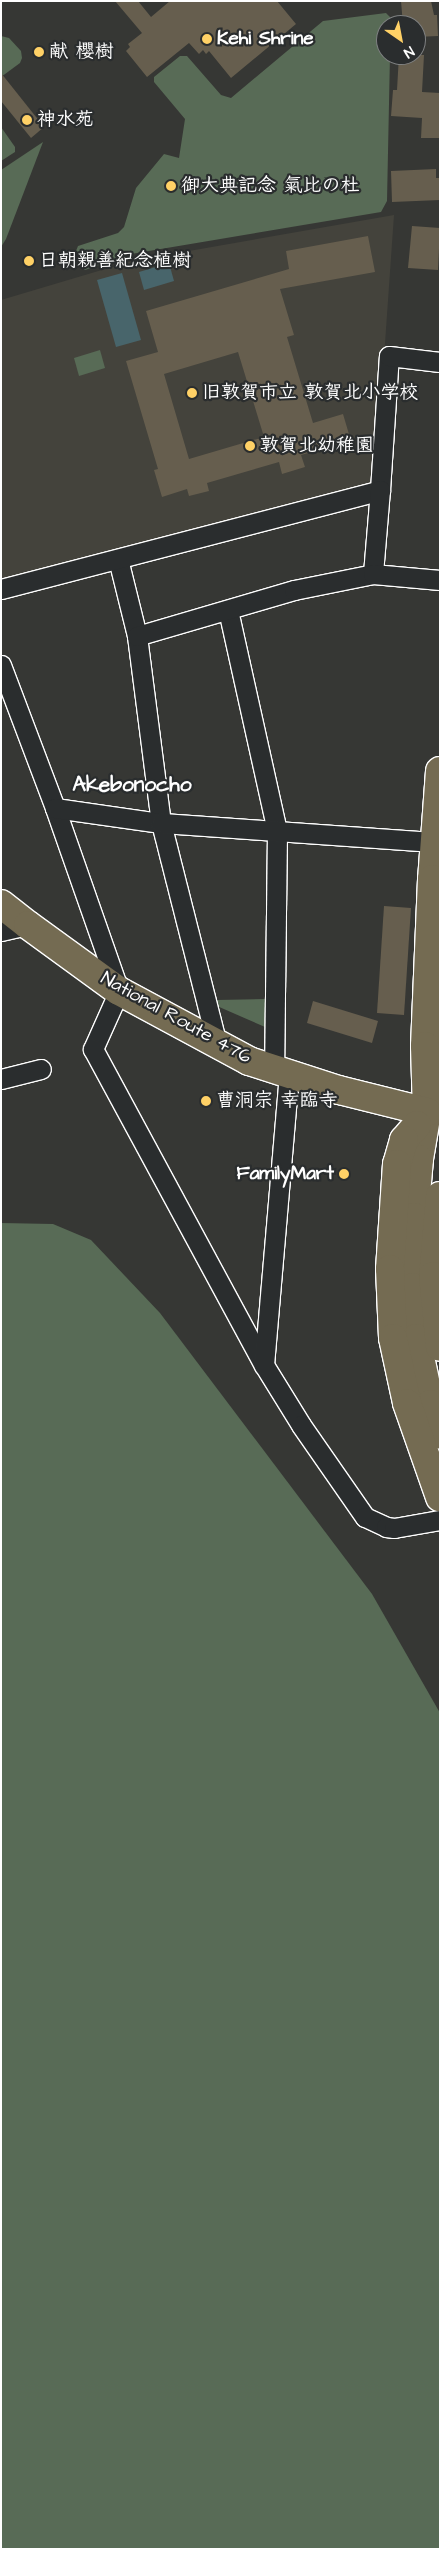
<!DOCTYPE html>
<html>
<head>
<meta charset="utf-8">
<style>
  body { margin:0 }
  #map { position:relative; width:441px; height:2550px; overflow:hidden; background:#363734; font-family:"Architects Daughter","Klee One",sans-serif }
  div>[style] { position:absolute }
  .built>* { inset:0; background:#44433c }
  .green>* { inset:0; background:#586b56 }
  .water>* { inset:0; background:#48656b }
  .building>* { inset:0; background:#665e4e }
  .roads { filter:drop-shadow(1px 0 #fff) drop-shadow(-1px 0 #fff) drop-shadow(0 1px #fff) drop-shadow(0 -1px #fff) }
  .minor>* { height:19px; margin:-9.5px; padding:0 9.5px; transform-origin:9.5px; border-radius:9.5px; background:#2a2d2e }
  .highway>* { height:28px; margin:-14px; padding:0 14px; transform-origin:14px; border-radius:14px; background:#746b52 }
  .dots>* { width:14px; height:14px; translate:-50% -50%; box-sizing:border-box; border:2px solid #2a2d2e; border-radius:50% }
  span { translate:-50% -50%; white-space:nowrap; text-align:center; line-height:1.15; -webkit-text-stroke:4.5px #2a2d2e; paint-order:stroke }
  .poi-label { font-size:19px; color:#fff; font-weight:700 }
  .left { translate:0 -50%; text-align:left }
  .right { translate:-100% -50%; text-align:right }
  .street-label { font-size:19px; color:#fff }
  .quarter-label { font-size:21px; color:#fff; font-weight:700 }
  .frame { position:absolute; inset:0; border:2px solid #fff; pointer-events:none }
  .north { position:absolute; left:376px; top:15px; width:50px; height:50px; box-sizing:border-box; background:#2a2d2e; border:1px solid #7f8182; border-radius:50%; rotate:147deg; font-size:14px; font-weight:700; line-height:20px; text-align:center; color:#fff }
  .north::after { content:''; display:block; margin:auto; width:18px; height:22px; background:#ffd166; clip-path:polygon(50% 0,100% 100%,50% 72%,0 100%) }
</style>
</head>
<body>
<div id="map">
  <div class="built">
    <div style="clip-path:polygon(394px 215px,375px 486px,1px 581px,1px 300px,132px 261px)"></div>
  </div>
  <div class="green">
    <div style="clip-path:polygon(386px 13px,391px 18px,390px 25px,386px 25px,386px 55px,390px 55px,387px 201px,381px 212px,131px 254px,85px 270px,81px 267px,76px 251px,78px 246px,118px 233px,124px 227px,136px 188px,164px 154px,179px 158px,185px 119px,154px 82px,154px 77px,180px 56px,187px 56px,221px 95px,231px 98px,323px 21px)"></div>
    <div style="clip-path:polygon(1px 36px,9px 38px,21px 51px,22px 58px,20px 63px,1px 77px)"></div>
    <div style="clip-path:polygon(1px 127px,15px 147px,15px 152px,1px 161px)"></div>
    <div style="clip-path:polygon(43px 142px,6px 239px,1px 247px,1px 170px)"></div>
    <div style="clip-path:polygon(100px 350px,105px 368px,79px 376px,74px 358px)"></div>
    <div style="clip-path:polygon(266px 999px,265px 1027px,217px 1006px,217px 1000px)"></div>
    <div style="clip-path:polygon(1px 1223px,53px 1224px,91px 1240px,160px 1313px,372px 1594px,440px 1713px,440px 2549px,1px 2549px)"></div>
  </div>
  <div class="water">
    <div style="clip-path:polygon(169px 263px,174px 281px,144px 290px,139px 272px)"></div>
    <div style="clip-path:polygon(122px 273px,141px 340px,116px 347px,97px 280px)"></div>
  </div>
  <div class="building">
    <div style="clip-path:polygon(115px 1px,138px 1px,151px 17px,170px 1px,277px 1px,296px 24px,231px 78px,209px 51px,206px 54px,203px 50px,199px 54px,189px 43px,147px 77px,126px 51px,130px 47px,128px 44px,142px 33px)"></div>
    <div style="clip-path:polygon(401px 1px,431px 1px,434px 15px,437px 15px,438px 36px,416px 37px,416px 25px,403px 25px)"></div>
    <div style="clip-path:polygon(399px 55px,424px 55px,422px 92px,440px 93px,440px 138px,421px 138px,422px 118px,391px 116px,393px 90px,397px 90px)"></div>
    <div style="clip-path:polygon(1px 73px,44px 127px,31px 138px,1px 101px)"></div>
    <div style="clip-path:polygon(436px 169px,436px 178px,440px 178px,440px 200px,392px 202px,391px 171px)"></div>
    <div style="clip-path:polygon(412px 226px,440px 228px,438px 270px,408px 268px)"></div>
    <div style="clip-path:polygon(evenodd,368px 236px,375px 272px,280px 289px,294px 335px,287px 337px,313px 423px,343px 414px,351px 441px,301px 455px,305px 467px,282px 474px,279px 462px,207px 483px,209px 491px,189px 496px,187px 489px,162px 497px,154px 470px,158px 469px,126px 361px,158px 352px,146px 311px,289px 269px,286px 251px,368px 236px,238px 352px,264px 437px,189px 459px,164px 374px,238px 352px)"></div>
    <div style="clip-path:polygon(384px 906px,411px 908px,404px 1015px,377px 1013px)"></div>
    <div style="clip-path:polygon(313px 1001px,378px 1021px,372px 1043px,307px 1023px)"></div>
  </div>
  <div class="roads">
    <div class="minor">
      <div style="left:380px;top:490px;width:134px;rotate:-86.2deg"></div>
      <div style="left:389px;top:356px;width:51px;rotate:6.7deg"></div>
      <div style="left:118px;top:559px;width:79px;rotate:76.1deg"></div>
      <div style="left:137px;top:636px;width:189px;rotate:82.7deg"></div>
      <div style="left:161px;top:823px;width:229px;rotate:75.8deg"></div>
      <div style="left:1px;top:589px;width:392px;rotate:-14.6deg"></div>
      <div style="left:380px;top:490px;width:84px;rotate:94.8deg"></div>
      <div style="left:228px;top:610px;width:226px;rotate:77.5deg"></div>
      <div style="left:277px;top:831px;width:238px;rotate:90.7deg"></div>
      <div style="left:137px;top:636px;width:164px;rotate:-16.3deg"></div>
      <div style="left:294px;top:590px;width:81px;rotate:-11.4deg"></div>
      <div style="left:373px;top:574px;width:67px;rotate:5.1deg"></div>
      <div style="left:1px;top:665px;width:153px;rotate:69.3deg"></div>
      <div style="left:55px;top:808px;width:194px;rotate:70.7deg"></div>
      <div style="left:119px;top:991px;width:64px;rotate:114.1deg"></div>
      <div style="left:93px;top:1049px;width:359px;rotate:61.6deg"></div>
      <div style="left:264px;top:1365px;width:70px;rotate:58.3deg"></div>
      <div style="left:301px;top:1425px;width:112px;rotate:55.2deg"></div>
      <div style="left:365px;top:1517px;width:23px;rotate:25deg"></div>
      <div style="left:386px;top:1527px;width:8px;rotate:7deg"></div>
      <div style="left:394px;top:1528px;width:47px;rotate:-9.9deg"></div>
      <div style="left:55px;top:808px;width:107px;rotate:8.1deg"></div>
      <div style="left:161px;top:823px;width:274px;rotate:4deg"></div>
      <div style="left:1px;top:931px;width:28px;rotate:-13deg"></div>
      <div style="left:1px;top:1079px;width:41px;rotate:-14deg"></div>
      <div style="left:264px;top:1365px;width:292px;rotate:-85.1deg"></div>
    </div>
    <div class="highway">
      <div style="left:440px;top:771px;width:108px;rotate:94.2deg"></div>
      <div style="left:432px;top:879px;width:167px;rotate:92.4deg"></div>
      <div style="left:425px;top:1046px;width:66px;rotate:88.3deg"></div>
      <div style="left:427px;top:1112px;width:48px;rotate:99.7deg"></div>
      <div style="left:419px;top:1159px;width:58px;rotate:94.9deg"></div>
      <div style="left:414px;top:1217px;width:70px;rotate:90.8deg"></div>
      <div style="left:413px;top:1287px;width:51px;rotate:86.6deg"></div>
      <div style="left:416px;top:1338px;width:67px;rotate:78deg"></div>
      <div style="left:430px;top:1404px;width:32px;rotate:72deg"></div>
      <div style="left:1px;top:904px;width:34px;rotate:38deg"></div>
      <div style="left:28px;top:925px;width:112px;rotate:36deg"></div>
      <div style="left:119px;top:991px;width:148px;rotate:28.3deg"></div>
      <div style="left:249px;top:1061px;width:95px;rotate:17.9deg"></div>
      <div style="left:339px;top:1090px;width:91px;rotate:14deg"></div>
      <div style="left:417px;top:1125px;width:20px;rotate:131deg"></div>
      <div style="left:404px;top:1140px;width:25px;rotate:106deg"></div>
      <div style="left:397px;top:1164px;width:105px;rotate:93.8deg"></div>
      <div style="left:390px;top:1269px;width:69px;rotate:87.5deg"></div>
      <div style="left:393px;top:1338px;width:66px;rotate:77.8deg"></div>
      <div style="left:407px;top:1403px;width:100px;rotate:70.7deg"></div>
      <div style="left:440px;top:1196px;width:80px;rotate:95deg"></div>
      <div style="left:433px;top:1276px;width:71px;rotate:84.4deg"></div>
    </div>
  </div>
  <div class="dots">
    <div style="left:207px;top:39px;background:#ffd166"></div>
    <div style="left:39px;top:52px;background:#ffd166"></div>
    <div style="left:27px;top:120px;background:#ffd166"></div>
    <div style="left:171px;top:186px;background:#ffd166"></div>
    <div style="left:29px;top:261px;background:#ffd166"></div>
    <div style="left:192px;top:393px;background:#ffd166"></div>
    <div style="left:250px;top:446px;background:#ffd166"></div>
    <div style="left:206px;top:1101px;background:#ffd166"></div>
    <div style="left:344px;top:1174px;background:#ffd166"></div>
  </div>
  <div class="poi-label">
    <span class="left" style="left:217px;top:39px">Kehi Shrine</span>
    <span class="left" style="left:49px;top:52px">献 櫻樹</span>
    <span class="left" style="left:37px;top:120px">神水苑</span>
    <span class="left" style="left:181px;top:186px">御大典記念 氣比の杜</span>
    <span class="left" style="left:39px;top:261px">日朝親善紀念植樹</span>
    <span class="left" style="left:202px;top:393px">旧敦賀市立 敦賀北小学校</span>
    <span class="left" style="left:260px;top:446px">敦賀北幼稚園</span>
    <span class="left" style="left:216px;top:1101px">曹洞宗 幸臨寺</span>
    <span class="right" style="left:334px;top:1174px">FamilyMart</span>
  </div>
  <div class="street-label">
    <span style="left:176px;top:1018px;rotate:29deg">National Route 476</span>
  </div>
  <div class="quarter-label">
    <span style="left:132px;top:785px">Akebonocho</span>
  </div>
  <div class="frame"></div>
  <div class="north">N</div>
</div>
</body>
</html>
